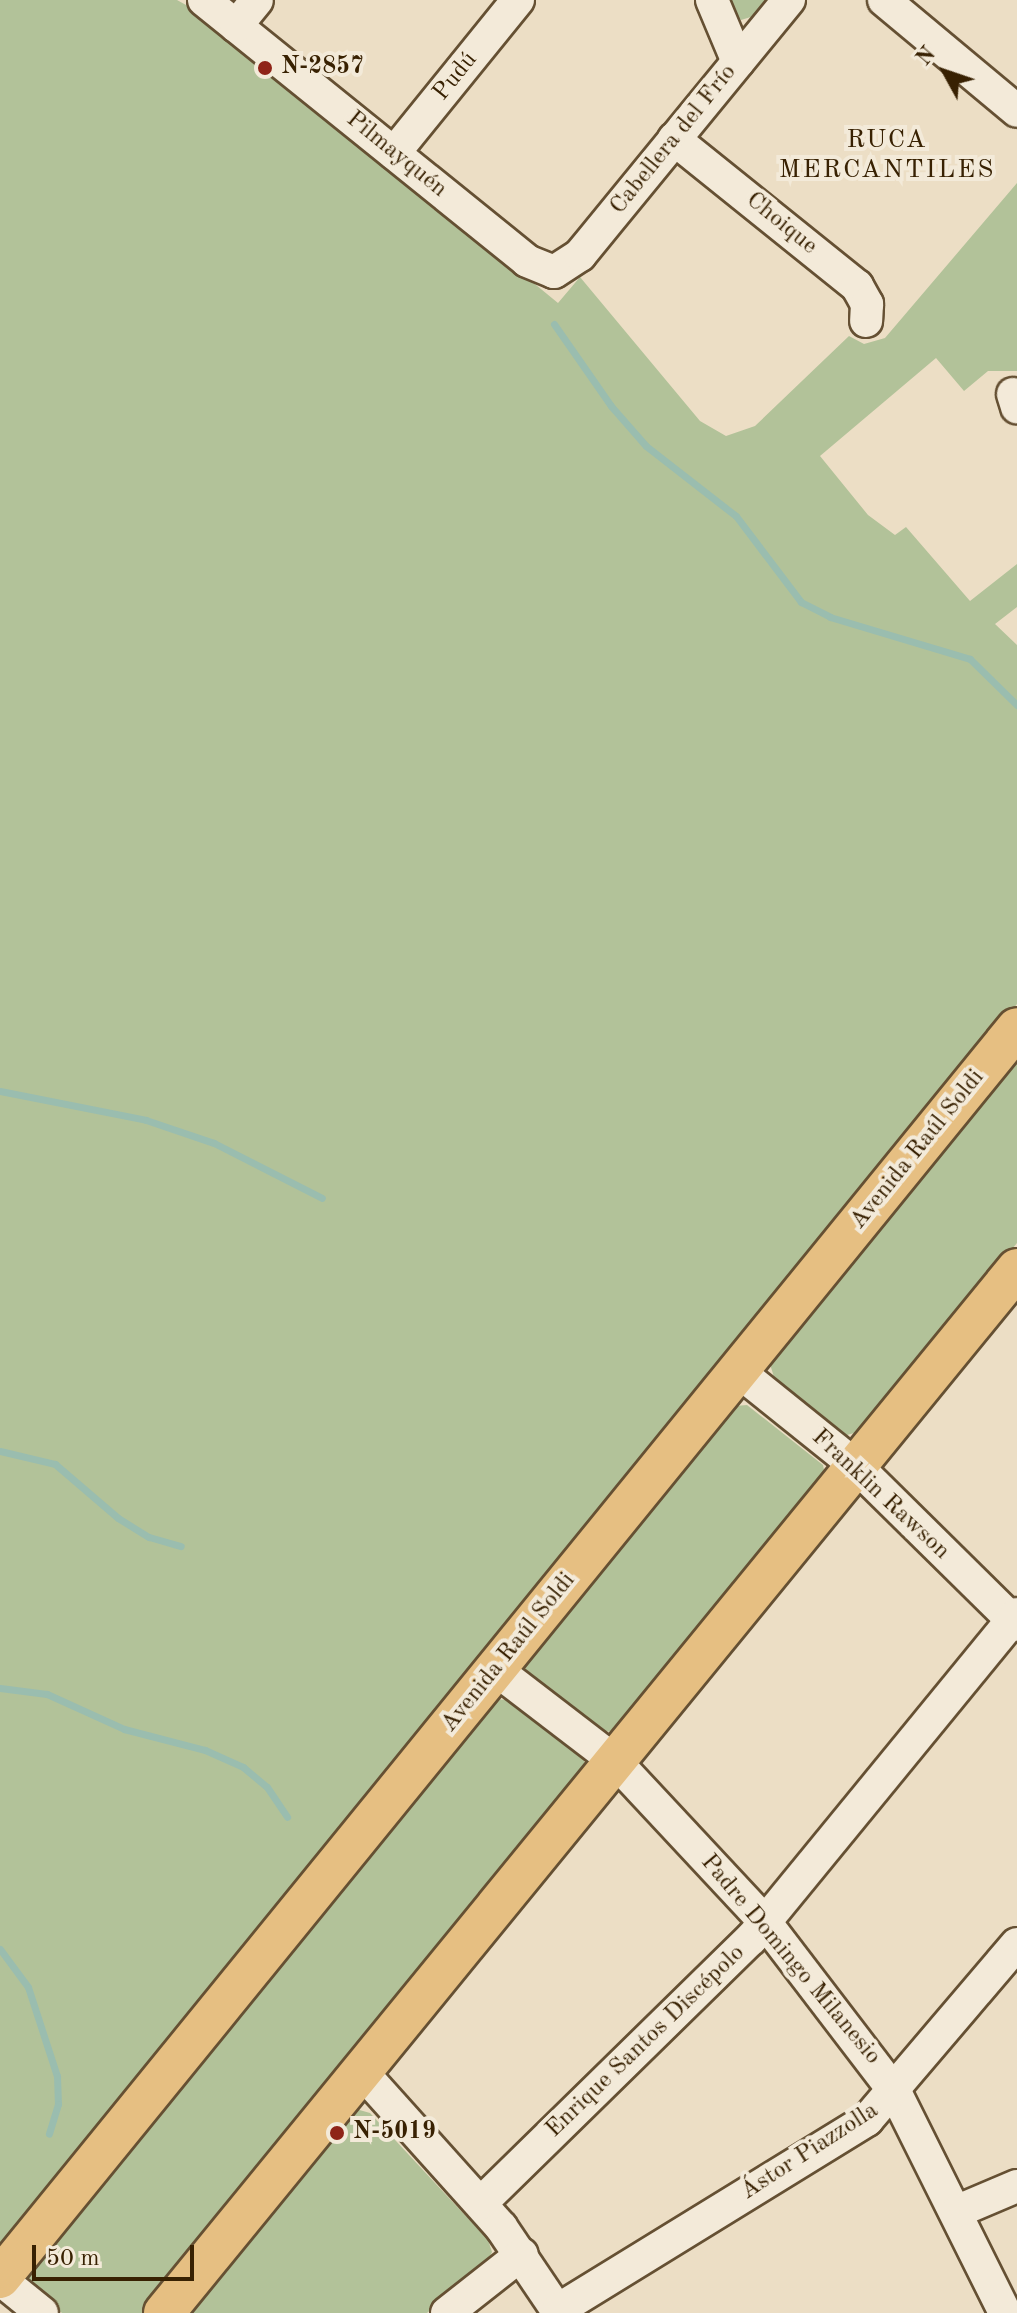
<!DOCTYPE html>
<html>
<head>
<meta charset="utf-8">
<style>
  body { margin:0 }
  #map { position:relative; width:1017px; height:2313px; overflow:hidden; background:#ecdec5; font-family:"Old Standard TT",serif }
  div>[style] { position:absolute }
  .green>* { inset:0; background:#b2c299 }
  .stream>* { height:7px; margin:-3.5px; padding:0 3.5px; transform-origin:3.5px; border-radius:3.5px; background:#9abdaf }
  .roads { filter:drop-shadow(2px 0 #655033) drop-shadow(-2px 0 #655033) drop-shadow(0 2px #655033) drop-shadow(0 -2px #655033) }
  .minor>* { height:32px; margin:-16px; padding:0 16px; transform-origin:16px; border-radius:16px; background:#f3ead9 }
  .major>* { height:40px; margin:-20px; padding:0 20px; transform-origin:20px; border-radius:20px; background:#e6bf82 }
  .dots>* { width:22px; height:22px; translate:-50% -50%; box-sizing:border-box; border:4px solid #f3ead9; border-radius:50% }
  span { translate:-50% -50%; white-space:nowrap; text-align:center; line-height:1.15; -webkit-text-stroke:8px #f3ead9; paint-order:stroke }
  .poi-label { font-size:24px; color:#382102; font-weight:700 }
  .left { translate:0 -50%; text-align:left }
  .street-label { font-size:24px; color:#382102 }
  .neighbourhood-label { font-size:26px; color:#382102; letter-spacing:2px }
  .north { position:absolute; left:905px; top:32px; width:80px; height:80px; -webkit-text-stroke:6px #f3ead9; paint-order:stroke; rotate:310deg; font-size:22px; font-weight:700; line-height:32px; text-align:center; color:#382102 }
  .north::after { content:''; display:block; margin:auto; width:28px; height:36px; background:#382102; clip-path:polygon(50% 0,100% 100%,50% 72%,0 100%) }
  .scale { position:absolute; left:32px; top:2245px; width:162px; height:36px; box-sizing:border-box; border:4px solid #382102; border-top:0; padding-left:10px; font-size:24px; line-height:28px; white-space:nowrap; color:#382102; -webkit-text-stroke:6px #f3ead9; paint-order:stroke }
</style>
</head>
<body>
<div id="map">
  <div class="green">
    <div style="clip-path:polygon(0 0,177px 0,195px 10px,262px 61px,257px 68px,266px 75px,272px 69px,558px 303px,580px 277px,700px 421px,726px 436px,755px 426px,849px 336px,864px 344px,885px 338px,1017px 183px,1017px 371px,988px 371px,964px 391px,936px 358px,820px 456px,868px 515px,895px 535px,906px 527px,970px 601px,1017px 564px,1017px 607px,995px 624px,1017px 645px,1017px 1004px,0 2252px)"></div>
    <div style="clip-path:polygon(722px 0,767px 0,754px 16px,741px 20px)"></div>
    <div style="clip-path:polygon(1017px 1051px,1017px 1243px,865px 1430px,847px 1435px,774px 1377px,769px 1361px)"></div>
    <div style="clip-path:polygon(747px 1405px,823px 1465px,825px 1475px,615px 1732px,600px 1731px,526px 1673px,525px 1663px,735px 1406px)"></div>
    <div style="clip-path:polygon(495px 1699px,508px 1700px,581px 1755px,587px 1767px,145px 2313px,62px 2313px,34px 2290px,27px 2275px)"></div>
    <div style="clip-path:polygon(356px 2109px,370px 2113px,488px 2240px,492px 2252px,486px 2265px,427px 2313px,184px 2313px)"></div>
  </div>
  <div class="stream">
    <div style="left:554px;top:324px;width:100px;rotate:55.2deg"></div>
    <div style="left:611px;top:406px;width:53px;rotate:48.8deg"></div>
    <div style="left:646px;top:446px;width:114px;rotate:37.9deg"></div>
    <div style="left:736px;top:516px;width:108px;rotate:52.9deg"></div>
    <div style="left:801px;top:602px;width:33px;rotate:27deg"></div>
    <div style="left:830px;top:617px;width:146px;rotate:16.7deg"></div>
    <div style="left:970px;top:659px;width:66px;rotate:44.4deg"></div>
    <div style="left:0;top:1091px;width:149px;rotate:11.2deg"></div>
    <div style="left:146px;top:1120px;width:72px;rotate:18.7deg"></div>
    <div style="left:214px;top:1143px;width:121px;rotate:27deg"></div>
    <div style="left:0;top:1451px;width:57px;rotate:13.3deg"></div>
    <div style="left:55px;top:1464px;width:83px;rotate:40.6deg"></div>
    <div style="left:118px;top:1518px;width:36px;rotate:32deg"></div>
    <div style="left:149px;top:1537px;width:33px;rotate:16deg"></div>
    <div style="left:0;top:1688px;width:47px;rotate:7.3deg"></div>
    <div style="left:47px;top:1694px;width:85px;rotate:24.4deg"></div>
    <div style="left:124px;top:1729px;width:84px;rotate:14.5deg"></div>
    <div style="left:205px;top:1750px;width:42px;rotate:24.1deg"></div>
    <div style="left:243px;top:1767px;width:31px;rotate:40deg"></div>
    <div style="left:267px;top:1787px;width:36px;rotate:56deg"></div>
    <div style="left:0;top:1949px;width:47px;rotate:53.6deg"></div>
    <div style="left:28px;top:1987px;width:94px;rotate:72deg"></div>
    <div style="left:57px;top:2076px;width:28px;rotate:88deg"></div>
    <div style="left:58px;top:2104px;width:31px;rotate:107deg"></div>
  </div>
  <div class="roads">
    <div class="minor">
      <div style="left:204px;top:0;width:415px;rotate:38.9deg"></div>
      <div style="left:527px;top:261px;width:29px;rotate:22deg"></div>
      <div style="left:554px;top:272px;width:31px;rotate:-33deg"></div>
      <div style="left:580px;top:255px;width:330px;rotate:-50.7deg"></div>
      <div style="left:712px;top:0;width:67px;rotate:67.2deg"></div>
      <div style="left:884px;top:0;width:173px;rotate:39.8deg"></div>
      <div style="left:236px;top:26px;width:33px;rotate:-51deg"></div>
      <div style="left:674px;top:139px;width:235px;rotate:38.8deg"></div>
      <div style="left:857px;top:286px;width:21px;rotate:61deg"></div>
      <div style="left:867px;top:304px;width:17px;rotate:93deg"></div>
      <div style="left:394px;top:153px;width:197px;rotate:-51deg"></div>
      <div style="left:1013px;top:394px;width:14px;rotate:73deg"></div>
      <div style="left:738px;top:1371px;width:151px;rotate:38.8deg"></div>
      <div style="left:856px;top:1466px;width:226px;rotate:44.6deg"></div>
      <div style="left:495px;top:1669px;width:151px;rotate:37.5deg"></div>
      <div style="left:615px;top:1761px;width:220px;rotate:47deg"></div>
      <div style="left:765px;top:1922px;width:214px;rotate:52.6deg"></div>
      <div style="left:895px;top:2092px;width:247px;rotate:63.5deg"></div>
      <div style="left:361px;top:2071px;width:210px;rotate:48.1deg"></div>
      <div style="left:501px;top:2227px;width:104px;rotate:56deg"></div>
      <div style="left:481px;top:2203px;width:378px;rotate:-44.4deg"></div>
      <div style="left:751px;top:1939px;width:420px;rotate:-50.7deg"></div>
      <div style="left:958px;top:2211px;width:64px;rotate:-23deg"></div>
      <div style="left:0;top:2279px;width:54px;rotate:39deg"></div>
      <div style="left:558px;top:2310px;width:363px;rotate:-31.6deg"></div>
      <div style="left:867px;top:2120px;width:231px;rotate:-49.6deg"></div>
      <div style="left:447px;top:2313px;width:95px;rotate:-38.2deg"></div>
    </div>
    <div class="major">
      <div style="left:0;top:2278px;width:1611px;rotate:-50.87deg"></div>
      <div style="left:164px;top:2313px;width:1348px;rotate:-50.75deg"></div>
    </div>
  </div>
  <div class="dots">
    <div style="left:265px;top:68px;background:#8f2418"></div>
    <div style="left:337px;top:2133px;background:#8f2418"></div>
  </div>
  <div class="poi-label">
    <span class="left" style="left:281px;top:68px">N-2857</span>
    <span class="left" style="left:353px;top:2133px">N-5019</span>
  </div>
  <div class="street-label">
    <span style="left:456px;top:77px;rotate:-51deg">Pudú</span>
    <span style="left:674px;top:140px;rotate:-51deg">Cabellera del Frío</span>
    <span style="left:396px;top:155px;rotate:39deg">Pilmayquén</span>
    <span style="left:781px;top:224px;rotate:39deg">Choique</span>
    <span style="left:918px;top:1150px;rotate:-51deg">Avenida Raúl Soldi</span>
    <span style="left:880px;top:1495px;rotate:43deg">Franklin Rawson</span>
    <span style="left:509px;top:1653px;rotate:-51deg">Avenida Raúl Soldi</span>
    <span style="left:790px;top:1960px;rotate:50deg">Padre Domingo Milanesio</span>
    <span style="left:646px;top:2042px;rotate:-44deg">Enrique Santos Discépolo</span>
    <span style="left:810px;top:2152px;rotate:-33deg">Ástor Piazzolla</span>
  </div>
  <div class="neighbourhood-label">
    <span style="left:887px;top:156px">RUCA<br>MERCANTILES</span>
  </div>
  <div class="north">N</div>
  <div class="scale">50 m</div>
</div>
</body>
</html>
